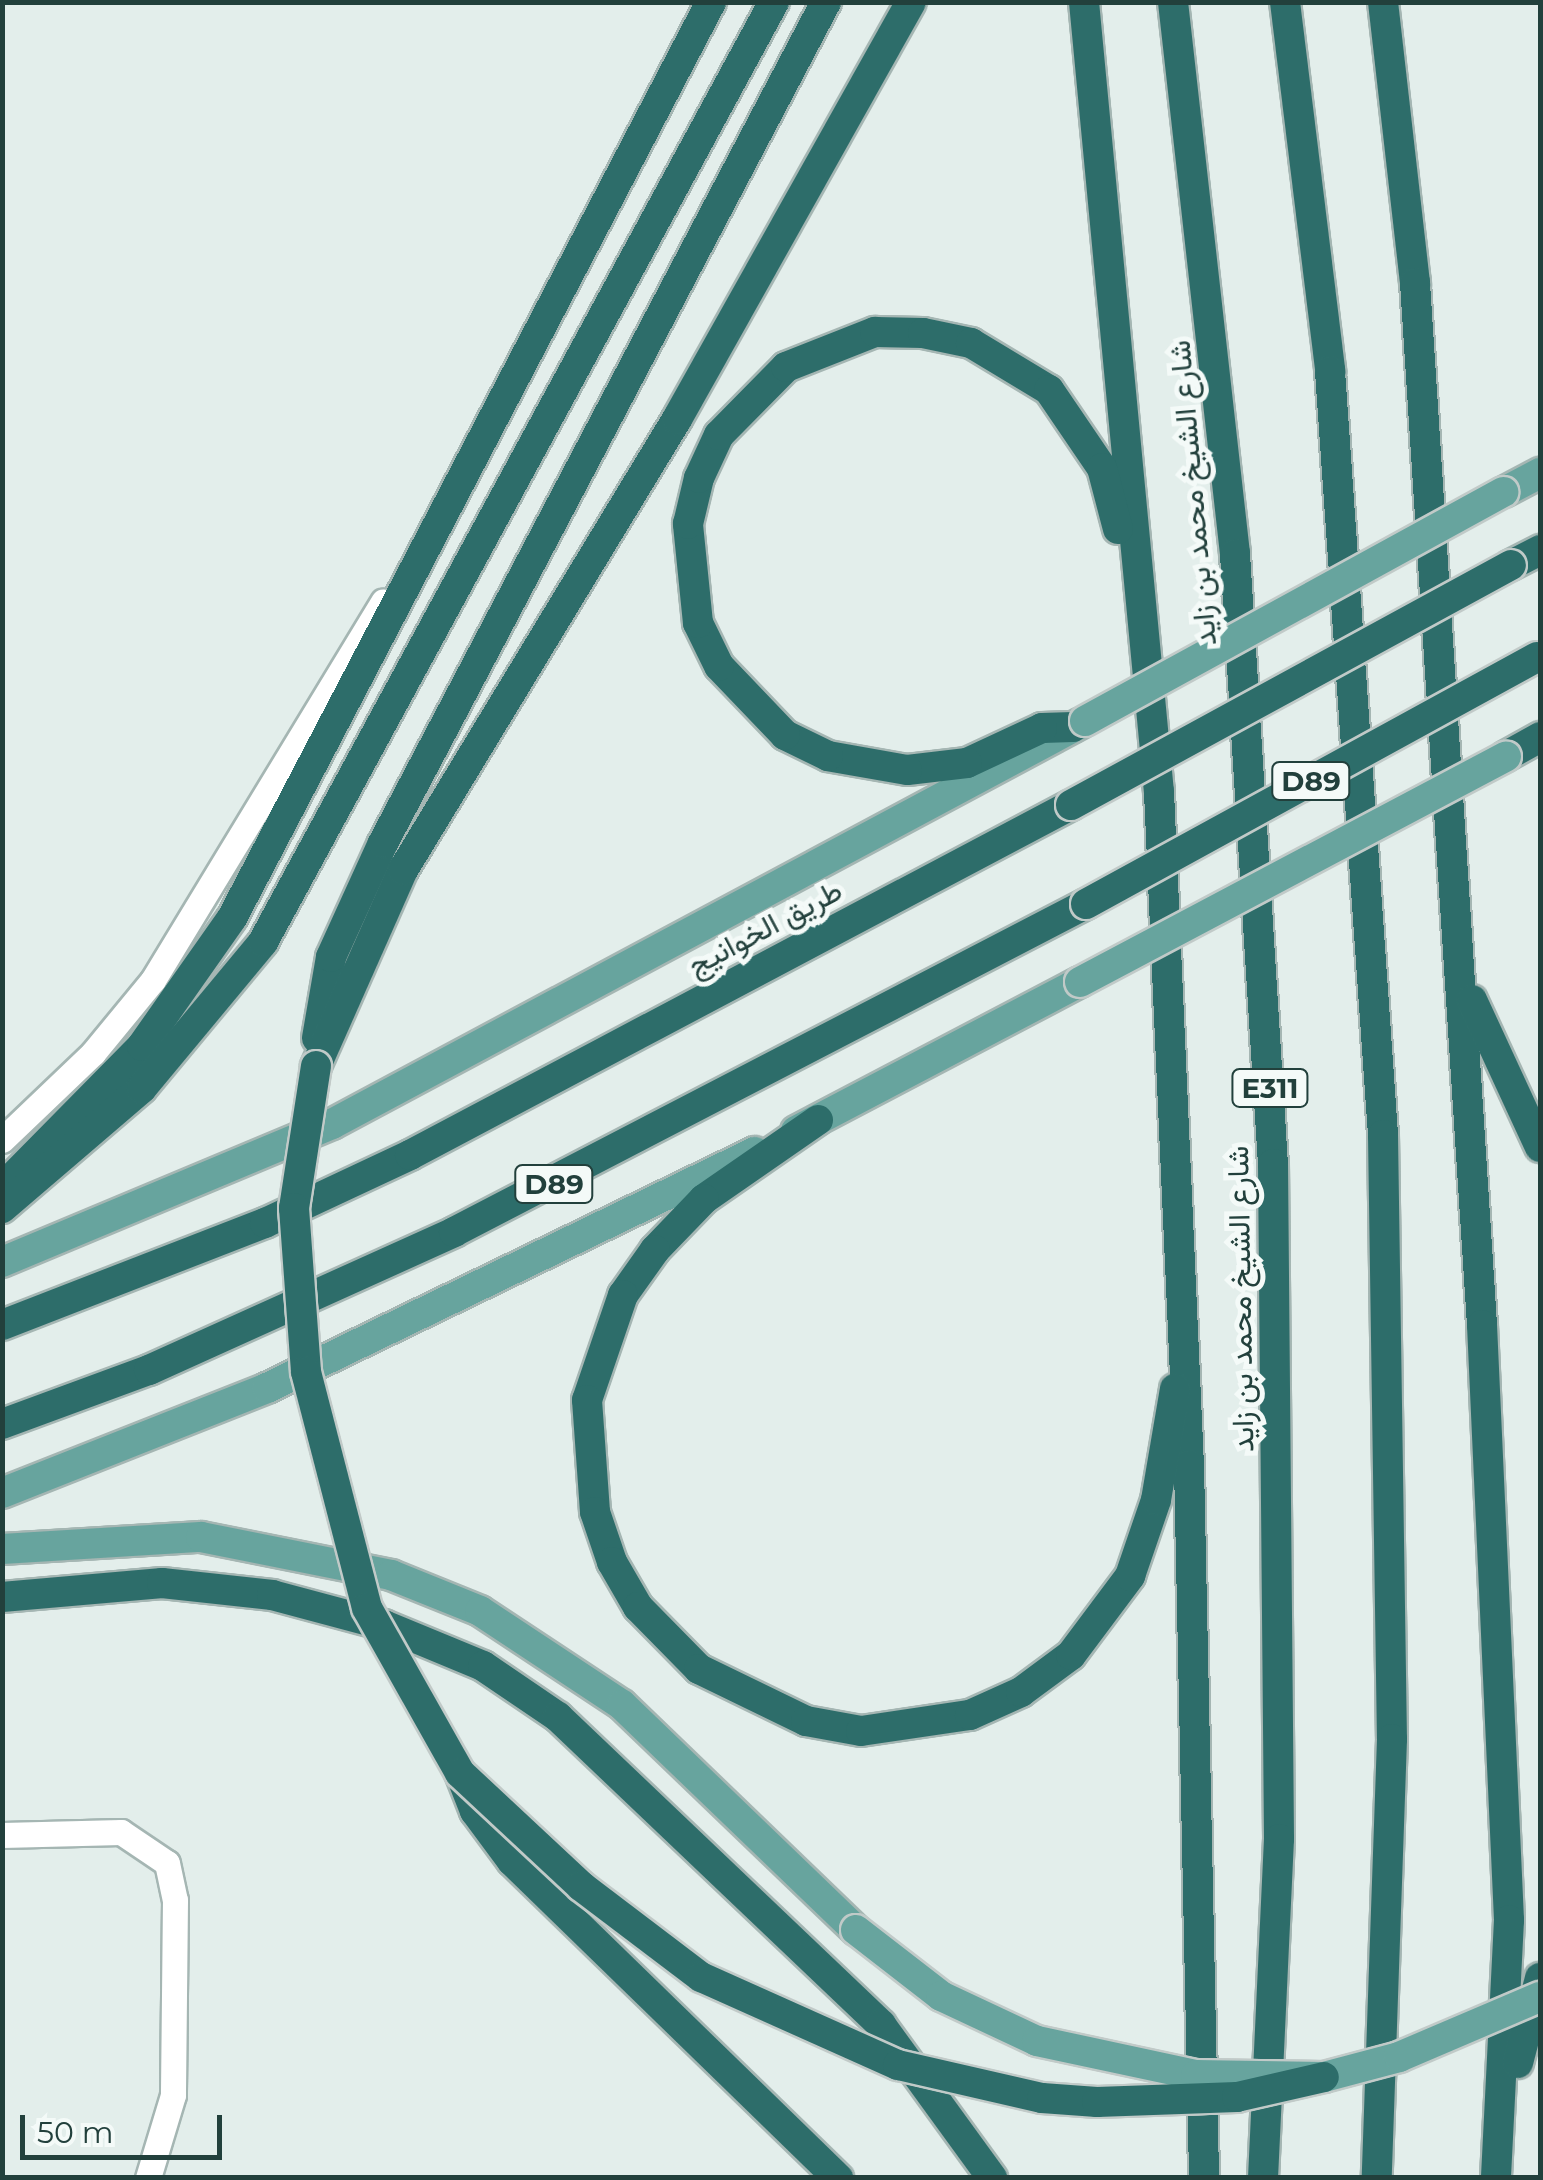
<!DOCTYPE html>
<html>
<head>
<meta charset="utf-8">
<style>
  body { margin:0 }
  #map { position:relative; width:1543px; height:2180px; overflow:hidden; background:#e3eeeb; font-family:Montserrat,Vazirmatn,sans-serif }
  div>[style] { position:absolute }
  .roads { filter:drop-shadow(2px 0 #a5b6b3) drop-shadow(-2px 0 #a5b6b3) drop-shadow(0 2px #a5b6b3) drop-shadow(0 -2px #a5b6b3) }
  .minor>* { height:25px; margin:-12.5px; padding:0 12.5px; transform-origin:12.5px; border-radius:12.5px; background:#fff }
  .major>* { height:30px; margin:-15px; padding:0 15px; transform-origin:15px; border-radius:15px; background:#67a49e }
  .highway>* { height:30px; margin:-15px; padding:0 15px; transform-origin:15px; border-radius:15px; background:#2d6d6a }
  .bridges { filter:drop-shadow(2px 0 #c1cac8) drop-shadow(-2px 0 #c1cac8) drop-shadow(0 2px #c1cac8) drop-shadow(0 -2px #c1cac8) }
  .major-bridge>* { height:30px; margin:-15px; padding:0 15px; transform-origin:15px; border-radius:15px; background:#67a49e }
  .highway-bridge>* { height:30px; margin:-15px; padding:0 15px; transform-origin:15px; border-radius:15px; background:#2d6d6a }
  span { translate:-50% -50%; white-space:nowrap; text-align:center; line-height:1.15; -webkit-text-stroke:10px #f4faf8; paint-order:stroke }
  .shield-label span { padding:2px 8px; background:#f4faf8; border:2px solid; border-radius:8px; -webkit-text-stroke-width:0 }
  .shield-label { font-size:28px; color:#22403c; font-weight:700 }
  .street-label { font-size:30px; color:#22403c }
  .frame { position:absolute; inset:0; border:5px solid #22403c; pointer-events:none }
  .scale { position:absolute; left:20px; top:2115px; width:202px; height:45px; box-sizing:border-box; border:5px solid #22403c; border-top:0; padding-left:12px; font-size:30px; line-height:35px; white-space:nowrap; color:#22403c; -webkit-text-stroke:8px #f4faf8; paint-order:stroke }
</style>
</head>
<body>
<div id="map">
  <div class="roads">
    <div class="minor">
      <div style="left:2px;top:1140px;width:126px;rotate:-43.7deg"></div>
      <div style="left:93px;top:1053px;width:94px;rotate:-50.6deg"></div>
      <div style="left:153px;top:980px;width:443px;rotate:-58.7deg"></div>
      <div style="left:2px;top:1835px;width:119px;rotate:-1.4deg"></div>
      <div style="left:121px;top:1832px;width:55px;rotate:34deg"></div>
      <div style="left:167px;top:1863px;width:38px;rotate:78deg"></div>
      <div style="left:175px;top:1900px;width:195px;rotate:90.6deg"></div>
      <div style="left:173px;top:2095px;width:87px;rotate:106.8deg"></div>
    </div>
    <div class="major">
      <div style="left:1504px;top:492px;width:41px;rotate:-27.8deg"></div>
      <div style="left:796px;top:1131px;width:321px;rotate:-27.7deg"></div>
      <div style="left:2px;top:1262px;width:358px;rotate:-22.7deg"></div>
      <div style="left:332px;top:1124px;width:850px;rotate:-28.16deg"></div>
      <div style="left:2px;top:1493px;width:285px;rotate:-21.6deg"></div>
      <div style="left:267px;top:1388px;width:542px;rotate:-25.81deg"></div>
      <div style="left:2px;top:1549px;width:199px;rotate:-3.5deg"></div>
      <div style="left:201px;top:1537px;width:194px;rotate:11.3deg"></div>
      <div style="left:391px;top:1575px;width:96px;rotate:22deg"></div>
      <div style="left:480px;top:1611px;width:170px;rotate:33.5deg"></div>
      <div style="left:622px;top:1705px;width:325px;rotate:43.9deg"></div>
    </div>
    <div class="highway">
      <div style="left:1084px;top:2px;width:794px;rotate:84.58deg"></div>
      <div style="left:1159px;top:792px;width:674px;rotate:87.45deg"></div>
      <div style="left:1189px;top:1465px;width:713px;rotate:88.79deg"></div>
      <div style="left:1173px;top:2px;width:555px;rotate:83.59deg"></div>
      <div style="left:1235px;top:554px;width:611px;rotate:86.44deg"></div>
      <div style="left:1273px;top:1164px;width:675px;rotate:89.49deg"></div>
      <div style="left:1279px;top:1839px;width:339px;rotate:92.7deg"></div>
      <div style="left:1285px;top:2px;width:372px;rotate:83deg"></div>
      <div style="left:1330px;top:371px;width:766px;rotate:86.03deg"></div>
      <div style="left:1383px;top:1135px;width:604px;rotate:89.15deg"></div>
      <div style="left:1392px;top:1739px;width:439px;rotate:92deg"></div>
      <div style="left:1383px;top:2px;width:283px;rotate:83.5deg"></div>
      <div style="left:1415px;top:283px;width:1044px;rotate:86.32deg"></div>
      <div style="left:1482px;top:1325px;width:596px;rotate:87.4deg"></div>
      <div style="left:1509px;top:1920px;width:258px;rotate:92.9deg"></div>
      <div style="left:1511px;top:565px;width:33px;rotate:-27deg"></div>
      <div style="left:1073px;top:727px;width:31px;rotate:178deg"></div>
      <div style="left:1042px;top:728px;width:83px;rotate:155deg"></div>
      <div style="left:967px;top:763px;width:60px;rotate:173.3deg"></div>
      <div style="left:907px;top:770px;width:80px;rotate:-170deg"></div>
      <div style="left:828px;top:756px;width:48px;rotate:-154deg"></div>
      <div style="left:785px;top:735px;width:95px;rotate:-133.7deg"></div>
      <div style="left:719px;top:666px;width:48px;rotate:-116deg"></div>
      <div style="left:698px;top:623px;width:100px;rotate:-95.8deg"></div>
      <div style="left:688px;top:524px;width:47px;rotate:-76.6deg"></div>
      <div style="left:699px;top:478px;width:47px;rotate:-65.1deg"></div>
      <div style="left:719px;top:435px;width:95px;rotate:-45.4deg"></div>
      <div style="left:786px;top:367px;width:96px;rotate:-21.5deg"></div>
      <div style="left:875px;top:332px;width:48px;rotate:1.2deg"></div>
      <div style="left:923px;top:333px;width:49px;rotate:11.8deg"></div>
      <div style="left:971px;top:343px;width:91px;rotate:31.1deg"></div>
      <div style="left:1049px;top:390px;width:94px;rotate:55.8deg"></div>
      <div style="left:1102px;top:468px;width:63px;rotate:75.3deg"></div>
      <div style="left:1506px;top:756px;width:39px;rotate:-29deg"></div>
      <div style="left:1472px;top:1000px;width:162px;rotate:65.2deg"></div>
      <div style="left:317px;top:1038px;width:82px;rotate:-80.2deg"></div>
      <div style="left:331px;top:957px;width:125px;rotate:-65.5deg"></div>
      <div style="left:383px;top:843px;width:951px;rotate:-62.22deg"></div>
      <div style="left:316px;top:1066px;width:214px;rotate:-66.1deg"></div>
      <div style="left:403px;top:870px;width:528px;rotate:-58.72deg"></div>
      <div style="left:677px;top:419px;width:478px;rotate:-60.7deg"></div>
      <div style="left:818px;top:1120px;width:139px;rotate:145.3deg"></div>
      <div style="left:704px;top:1199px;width:71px;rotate:133.9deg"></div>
      <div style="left:655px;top:1250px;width:55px;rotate:125.4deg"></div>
      <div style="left:623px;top:1295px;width:111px;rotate:108.9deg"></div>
      <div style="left:587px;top:1400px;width:112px;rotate:85.9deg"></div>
      <div style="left:595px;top:1512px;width:53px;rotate:71.2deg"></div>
      <div style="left:612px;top:1562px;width:52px;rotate:60deg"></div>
      <div style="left:638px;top:1607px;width:87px;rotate:45.5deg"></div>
      <div style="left:699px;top:1669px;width:119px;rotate:25.9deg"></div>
      <div style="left:806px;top:1721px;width:56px;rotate:10.3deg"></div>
      <div style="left:861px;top:1731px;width:110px;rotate:-8.4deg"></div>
      <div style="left:970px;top:1715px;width:56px;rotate:-24.3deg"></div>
      <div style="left:1021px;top:1692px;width:62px;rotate:-36.5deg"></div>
      <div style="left:1071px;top:1655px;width:99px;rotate:-53.2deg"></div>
      <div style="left:1130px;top:1576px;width:80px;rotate:-71.1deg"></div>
      <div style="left:1156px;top:1500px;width:113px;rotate:-80.3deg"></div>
      <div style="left:11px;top:1179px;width:187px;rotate:-45.4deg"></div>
      <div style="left:142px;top:1046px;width:156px;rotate:-54.9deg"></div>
      <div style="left:232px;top:918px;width:1034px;rotate:-62.39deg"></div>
      <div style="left:2px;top:1208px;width:184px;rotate:-40.6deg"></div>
      <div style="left:142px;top:1088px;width:190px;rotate:-50.3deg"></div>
      <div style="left:263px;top:942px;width:1070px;rotate:-61.47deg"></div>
      <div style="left:2px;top:1325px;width:282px;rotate:-21.2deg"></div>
      <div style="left:265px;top:1223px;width:160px;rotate:-25.1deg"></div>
      <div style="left:410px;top:1155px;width:748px;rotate:-27.9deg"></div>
      <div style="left:2px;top:1424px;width:157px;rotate:-20.2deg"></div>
      <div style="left:149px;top:1370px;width:335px;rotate:-24.3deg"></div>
      <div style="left:454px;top:1232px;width:712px;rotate:-27.43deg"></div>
      <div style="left:2px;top:1597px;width:161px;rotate:-5deg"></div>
      <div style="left:162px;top:1583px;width:111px;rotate:6.2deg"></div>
      <div style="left:272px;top:1595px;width:116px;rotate:15deg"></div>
      <div style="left:384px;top:1625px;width:107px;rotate:22.5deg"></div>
      <div style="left:483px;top:1666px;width:91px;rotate:34.2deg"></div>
      <div style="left:558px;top:1717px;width:446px;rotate:43.6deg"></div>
      <div style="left:881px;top:2025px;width:189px;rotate:54deg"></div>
      <div style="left:460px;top:1773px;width:41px;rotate:68.5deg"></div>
      <div style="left:475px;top:1811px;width:62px;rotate:53.5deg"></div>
      <div style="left:512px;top:1861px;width:455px;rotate:44.2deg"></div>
      <div style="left:1518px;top:2063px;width:88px;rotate:-75.5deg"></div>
    </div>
  </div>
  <div class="bridges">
    <div class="major-bridge">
      <div style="left:1085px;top:721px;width:477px;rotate:-28.7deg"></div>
      <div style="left:1080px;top:982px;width:482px;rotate:-27.9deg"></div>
      <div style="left:856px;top:1930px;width:108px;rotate:37.8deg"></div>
      <div style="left:941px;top:1996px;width:106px;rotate:25.1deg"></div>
      <div style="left:1037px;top:2041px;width:163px;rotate:12.1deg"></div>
      <div style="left:1196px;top:2075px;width:128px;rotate:0.9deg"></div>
      <div style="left:1324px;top:2077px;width:78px;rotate:-14.9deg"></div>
      <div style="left:1399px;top:2057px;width:153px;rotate:-23.1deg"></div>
    </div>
    <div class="highway-bridge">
      <div style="left:1071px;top:805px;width:501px;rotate:-28.61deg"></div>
      <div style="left:1086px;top:904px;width:514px;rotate:-28.71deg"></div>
      <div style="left:316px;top:1066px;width:144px;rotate:98.8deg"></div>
      <div style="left:294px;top:1208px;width:164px;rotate:85.8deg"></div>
      <div style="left:306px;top:1372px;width:244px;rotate:75.5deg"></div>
      <div style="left:367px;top:1608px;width:189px;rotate:60.6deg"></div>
      <div style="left:460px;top:1773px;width:166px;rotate:43deg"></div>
      <div style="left:581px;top:1886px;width:151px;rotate:37.2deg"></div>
      <div style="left:701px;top:1977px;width:216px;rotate:24.1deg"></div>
      <div style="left:898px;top:2065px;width:148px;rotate:12.9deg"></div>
      <div style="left:1042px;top:2098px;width:55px;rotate:4.2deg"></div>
      <div style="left:1097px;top:2102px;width:140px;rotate:-2deg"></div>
      <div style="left:1237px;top:2097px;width:89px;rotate:-12.9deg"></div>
    </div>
  </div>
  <div class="shield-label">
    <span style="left:1311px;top:781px">D89</span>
    <span style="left:1270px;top:1088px">E311</span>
    <span style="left:554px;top:1184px">D89</span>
  </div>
  <div class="street-label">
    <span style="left:1193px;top:493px;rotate:-95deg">شارع الشيخ محمد بن زايد</span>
    <span style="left:765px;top:928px;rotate:-28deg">طريق الخوانيج</span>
    <span style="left:1241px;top:1299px;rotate:-91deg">شارع الشيخ محمد بن زايد</span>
  </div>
  <div class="frame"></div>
  <div class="scale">50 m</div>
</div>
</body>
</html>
